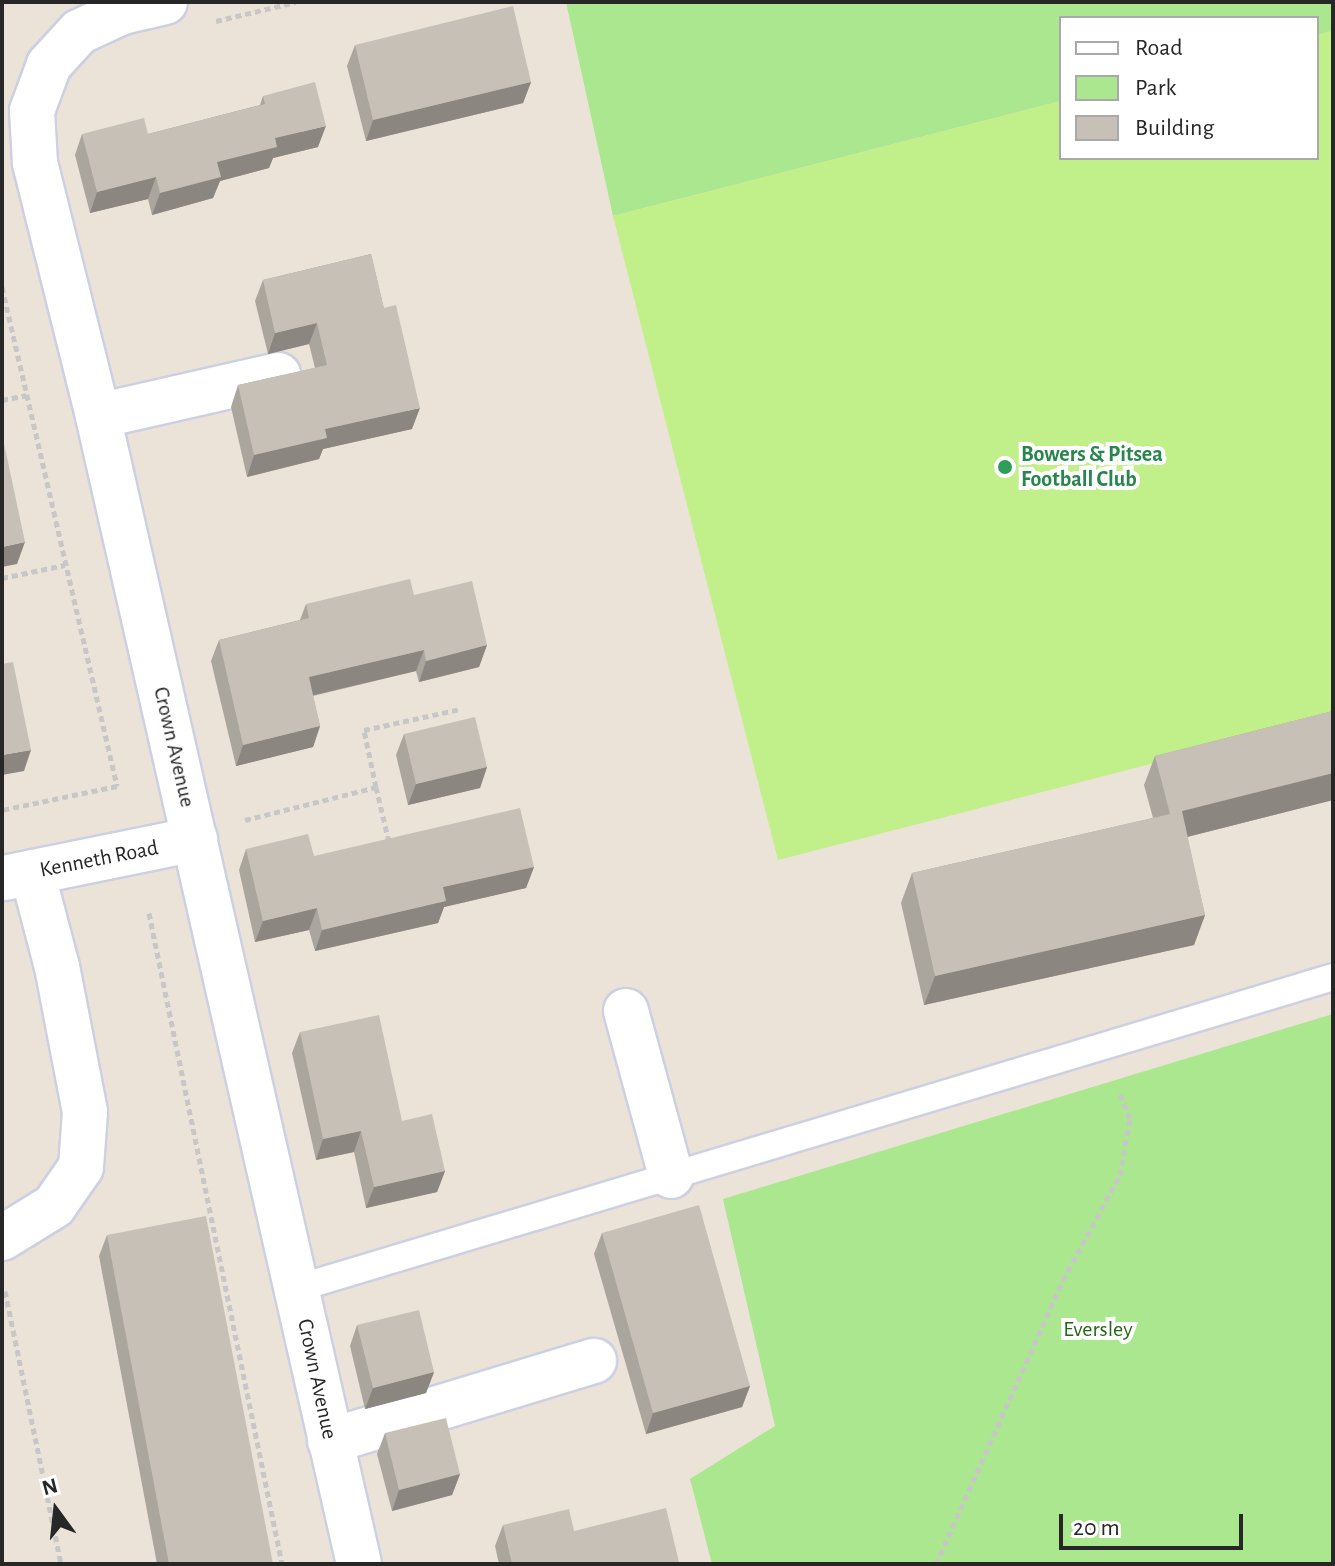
<!DOCTYPE html>
<html>
<head>
<meta charset="utf-8">
<style>
  body { margin:0 }
  #map { position:relative; width:1335px; height:1566px; overflow:hidden; background:#ebe3d7; font-family:"Alegreya Sans",sans-serif }
  div>[style] { position:absolute }
  .green>* { inset:0; background:#aae78e }
  .pitch>* { inset:0; background:#c1ef89 }
  .path>* { height:5px; margin-top:-2.5px; transform-origin:0; background:repeating-linear-gradient(90deg,#c7c7c7 0 6px,transparent 0 10px) }
  .roads { filter:drop-shadow(2px 0 #ccd0e2) drop-shadow(-2px 0 #ccd0e2) drop-shadow(0 2px #ccd0e2) drop-shadow(0 -2px #ccd0e2) }
  .service>* { height:26px; margin:-13px; padding:0 13px; transform-origin:13px; border-radius:13px; background:#fff }
  .minor>* { height:44px; margin:-22px; padding:0 22px; transform-origin:22px; border-radius:22px; background:#fff }
  .wall>* { inset:0; background:#aaa59d }
  .shaded-wall>* { inset:0; background:#8b8680 }
  .building>* { inset:0; background:#c6c0b7 }
  .dots>* { width:22px; height:22px; translate:-50% -50%; box-sizing:border-box; border:4px solid #fff; border-radius:50% }
  span { translate:-50% -50%; white-space:nowrap; text-align:center; line-height:1.15; -webkit-text-stroke:8px #fff; paint-order:stroke }
  .leisure-label { font-size:22px; color:#27864d; font-weight:700 }
  .left { translate:0 -50%; text-align:left }
  .street-label { font-size:22px; color:#272727 }
  .park-label { font-size:22px; color:#236714 }
  .frame { position:absolute; inset:0; border:4px solid #272727; pointer-events:none }
  .legend { position:absolute; left:1059px; top:16px; width:260px; height:144px; box-sizing:border-box; background:#fff; border:2px solid #a9a9a9; margin:0; padding:10px 14px; list-style:none; font-size:24px; color:#272727 }
  .legend li { display:flex; align-items:center; gap:16px; height:40px }
  .legend b { width:40px; border:2px solid #a9a9a9 }
  .north { position:absolute; left:16px; top:1470px; width:80px; height:80px; -webkit-text-stroke:6px #fff; paint-order:stroke; rotate:345deg; font-size:22px; font-weight:700; line-height:32px; text-align:center; color:#272727 }
  .north::after { content:''; display:block; margin:auto; width:28px; height:36px; background:#272727; clip-path:polygon(50% 0,100% 100%,50% 72%,0 100%) }
  .scale { position:absolute; left:1059px; top:1514px; width:184px; height:36px; box-sizing:border-box; border:4px solid #272727; border-top:0; padding-left:10px; font-size:24px; line-height:28px; white-space:nowrap; color:#272727; -webkit-text-stroke:6px #fff; paint-order:stroke }
</style>
</head>
<body>
<div id="map">
  <div class="green">
    <div style="clip-path:polygon(566px 2px,1333px 2px,1333px 31px,1317px 35px,1317px 18px,1061px 18px,1061px 101px,613px 216px)"></div>
    <div style="clip-path:polygon(1333px 1014px,1333px 1564px,712px 1564px,690px 1479px,775px 1426px,723px 1199px)"></div>
  </div>
  <div class="pitch">
    <div style="clip-path:polygon(1333px 31px,1333px 717px,778px 860px,613px 216px,1061px 101px,1061px 158px,1317px 158px,1317px 35px)"></div>
  </div>
  <div class="path">
    <div style="left:216px;top:21px;width:82px;rotate:-13.4deg"></div>
    <div style="left:2px;top:287px;width:512px;rotate:77.02deg"></div>
    <div style="left:117px;top:786px;width:117px;rotate:168.2deg"></div>
    <div style="left:2px;top:400px;width:25px;rotate:-11deg"></div>
    <div style="left:2px;top:578px;width:64px;rotate:-11.7deg"></div>
    <div style="left:376px;top:787px;width:58px;rotate:-101.9deg"></div>
    <div style="left:364px;top:730px;width:98px;rotate:-12.3deg"></div>
    <div style="left:245px;top:820px;width:135px;rotate:-14.1deg"></div>
    <div style="left:376px;top:787px;width:57px;rotate:76.7deg"></div>
    <div style="left:149px;top:913px;width:664px;rotate:78.45deg"></div>
    <div style="left:5px;top:1291px;width:279px;rotate:78.4deg"></div>
    <div style="left:936px;top:1564px;width:311px;rotate:-65.9deg"></div>
    <div style="left:1063px;top:1280px;width:119px;rotate:-61.5deg"></div>
    <div style="left:1120px;top:1175px;width:58px;rotate:-80deg"></div>
    <div style="left:1130px;top:1118px;width:30px;rotate:-113deg"></div>
  </div>
  <div class="roads">
    <div class="service">
      <div style="left:298px;top:1288px;width:1081px;rotate:-16.72deg"></div>
    </div>
    <div class="minor">
      <div style="left:165px;top:2px;width:44px;rotate:166.9deg"></div>
      <div style="left:122px;top:12px;width:47px;rotate:155.1deg"></div>
      <div style="left:79px;top:32px;width:45px;rotate:132.3deg"></div>
      <div style="left:49px;top:65px;width:49px;rotate:110.3deg"></div>
      <div style="left:32px;top:111px;width:52px;rotate:86.7deg"></div>
      <div style="left:35px;top:163px;width:261px;rotate:76deg"></div>
      <div style="left:98px;top:416px;width:1177px;rotate:77.19deg"></div>
      <div style="left:98px;top:416px;width:185px;rotate:-12.8deg"></div>
      <div style="left:4px;top:878px;width:195px;rotate:-11.5deg"></div>
      <div style="left:626px;top:1011px;width:171px;rotate:74.7deg"></div>
      <div style="left:2px;top:1238px;width:61px;rotate:-31.6deg"></div>
      <div style="left:54px;top:1206px;width:47px;rotate:-55.3deg"></div>
      <div style="left:81px;top:1167px;width:55px;rotate:-85.8deg"></div>
      <div style="left:85px;top:1112px;width:148px;rotate:-100.9deg"></div>
      <div style="left:57px;top:967px;width:98px;rotate:-104.7deg"></div>
      <div style="left:330px;top:1441px;width:276px;rotate:-16.9deg"></div>
    </div>
  </div>
  <div class="wall">
    <div style="clip-path:polygon(355px 45px,531px 82px,523px 103px,366px 141px,347px 66px)"></div>
    <div style="clip-path:polygon(263px 96px,318px 147px,273px 158px,269px 168px,220px 181px,213px 198px,152px 215px,148px 199px,90px 213px,75px 155px,82px 134px,148px 134px,260px 105px)"></div>
    <div style="clip-path:polygon(371px 254px,412px 429px,323px 449px,319px 459px,247px 477px,231px 407px,238px 385px,315px 368px,309px 344px,268px 354px,255px 301px,263px 280px)"></div>
    <div style="clip-path:polygon(414px 595px,487px 645px,479px 667px,419px 682px,416px 671px,313px 696px,320px 726px,313px 747px,236px 766px,211px 661px,219px 640px,300px 620px,306px 604px)"></div>
    <div style="clip-path:polygon(1333px 711px,1333px 800px,1187px 837px,1205px 915px,1194px 945px,924px 1005px,901px 903px,912px 873px,1153px 818px,1144px 785px,1155px 756px)"></div>
    <div style="clip-path:polygon(404px 734px,487px 767px,480px 788px,408px 805px,396px 755px)"></div>
    <div style="clip-path:polygon(246px 849px,314px 856px,534px 867px,526px 888px,444px 907px,438px 923px,315px 951px,309px 930px,255px 942px,239px 870px)"></div>
    <div style="clip-path:polygon(300px 1032px,402px 1121px,445px 1171px,437px 1192px,366px 1208px,354px 1152px,316px 1160px,292px 1053px)"></div>
    <div style="clip-path:polygon(602px 1233px,750px 1386px,742px 1407px,646px 1434px,594px 1254px)"></div>
    <div style="clip-path:polygon(107px 1235px,273px 1564px,157px 1564px,99px 1256px)"></div>
    <div style="clip-path:polygon(357px 1325px,434px 1372px,426px 1393px,365px 1409px,350px 1346px)"></div>
    <div style="clip-path:polygon(385px 1433px,460px 1474px,452px 1495px,392px 1511px,377px 1454px)"></div>
    <div style="clip-path:polygon(503px 1525px,574px 1531px,679px 1562px,679px 1564px,499px 1564px,495px 1546px)"></div>
  </div>
  <div class="shaded-wall">
    <div style="clip-path:polygon(531px 82px,523px 103px,366px 141px,373px 120px)"></div>
    <div style="clip-path:polygon(326px 126px,318px 147px,273px 158px,269px 168px,220px 181px,213px 198px,152px 215px,160px 193px,217px 162px,275px 138px)"></div>
    <div style="clip-path:polygon(156px 177px,148px 199px,90px 213px,97px 192px)"></div>
    <div style="clip-path:polygon(317px 323px,309px 344px,268px 354px,275px 333px)"></div>
    <div style="clip-path:polygon(420px 408px,412px 429px,323px 449px,319px 459px,247px 477px,254px 455px,325px 429px)"></div>
    <div style="clip-path:polygon(25px 542px,17px 564px,2px 567px,2px 547px)"></div>
    <div style="clip-path:polygon(487px 645px,479px 667px,419px 682px,426px 661px)"></div>
    <div style="clip-path:polygon(424px 650px,416px 671px,301px 698px,309px 677px)"></div>
    <div style="clip-path:polygon(320px 726px,313px 747px,236px 766px,243px 745px)"></div>
    <div style="clip-path:polygon(31px 750px,24px 771px,2px 775px,2px 755px)"></div>
    <div style="clip-path:polygon(487px 767px,480px 788px,408px 805px,416px 784px)"></div>
    <div style="clip-path:polygon(1333px 773px,1333px 800px,1171px 841px,1182px 811px)"></div>
    <div style="clip-path:polygon(534px 867px,526px 888px,444px 907px,438px 923px,315px 951px,322px 930px,443px 887px)"></div>
    <div style="clip-path:polygon(317px 908px,309px 930px,255px 942px,263px 921px)"></div>
    <div style="clip-path:polygon(1205px 915px,1194px 945px,924px 1005px,935px 976px)"></div>
    <div style="clip-path:polygon(361px 1131px,354px 1152px,316px 1160px,323px 1139px)"></div>
    <div style="clip-path:polygon(445px 1171px,437px 1192px,366px 1208px,374px 1187px)"></div>
    <div style="clip-path:polygon(434px 1372px,426px 1393px,365px 1409px,373px 1388px)"></div>
    <div style="clip-path:polygon(750px 1386px,742px 1407px,646px 1434px,653px 1413px)"></div>
    <div style="clip-path:polygon(460px 1474px,452px 1495px,392px 1511px,399px 1490px)"></div>
  </div>
  <div class="building">
    <div style="clip-path:polygon(513px 6px,531px 82px,373px 120px,355px 45px)"></div>
    <div style="clip-path:polygon(315px 82px,326px 126px,275px 138px,277px 147px,217px 162px,221px 177px,160px 193px,156px 177px,97px 192px,82px 134px,144px 118px,148px 134px,265px 104px,263px 96px)"></div>
    <div style="clip-path:polygon(371px 254px,384px 308px,396px 305px,420px 408px,325px 429px,327px 438px,254px 455px,238px 385px,327px 365px,317px 323px,275px 333px,263px 280px)"></div>
    <div style="clip-path:polygon(2px 434px,25px 542px,2px 547px)"></div>
    <div style="clip-path:polygon(410px 579px,414px 595px,472px 581px,487px 645px,426px 661px,424px 650px,309px 677px,320px 726px,243px 745px,219px 640px,309px 618px,306px 604px)"></div>
    <div style="clip-path:polygon(13px 662px,31px 750px,2px 755px,2px 664px)"></div>
    <div style="clip-path:polygon(1333px 711px,1333px 773px,1182px 811px,1205px 915px,935px 976px,912px 873px,1170px 814px,1155px 756px)"></div>
    <div style="clip-path:polygon(475px 717px,487px 767px,416px 784px,404px 734px)"></div>
    <div style="clip-path:polygon(520px 808px,534px 867px,443px 887px,446px 901px,322px 930px,317px 908px,263px 921px,246px 849px,308px 834px,314px 856px)"></div>
    <div style="clip-path:polygon(379px 1015px,402px 1121px,432px 1114px,445px 1171px,374px 1187px,361px 1131px,323px 1139px,300px 1032px)"></div>
    <div style="clip-path:polygon(699px 1205px,750px 1386px,653px 1413px,602px 1233px)"></div>
    <div style="clip-path:polygon(206px 1216px,273px 1564px,169px 1564px,107px 1235px)"></div>
    <div style="clip-path:polygon(419px 1310px,434px 1372px,373px 1388px,357px 1325px)"></div>
    <div style="clip-path:polygon(446px 1418px,460px 1474px,399px 1490px,385px 1433px)"></div>
    <div style="clip-path:polygon(666px 1508px,679px 1562px,671px 1564px,512px 1564px,503px 1525px,569px 1509px,574px 1531px)"></div>
  </div>
  <div class="dots">
    <div style="left:1005px;top:467px;background:#2e9e5b"></div>
  </div>
  <div class="leisure-label">
    <span class="left" style="left:1021px;top:467px">Bowers &amp; Pitsea<br>Football Club</span>
  </div>
  <div class="street-label">
    <span style="left:174px;top:747px;rotate:77deg">Crown Avenue</span>
    <span style="left:99px;top:859px;rotate:-11deg">Kenneth Road</span>
    <span style="left:317px;top:1379px;rotate:78deg">Crown Avenue</span>
  </div>
  <div class="park-label">
    <span style="left:1098px;top:1330px">Eversley</span>
  </div>
  <div class="frame"></div>
  <ul class="legend">
  <li><b style="height:10px;background:#fff"></b>Road</li>
  <li><b style="height:22px;background:#aae78e"></b>Park</li>
  <li><b style="height:22px;background:#c6c0b7"></b>Building</li>
  </ul>
  <div class="north">N</div>
  <div class="scale">20 m</div>
</div>
</body>
</html>
